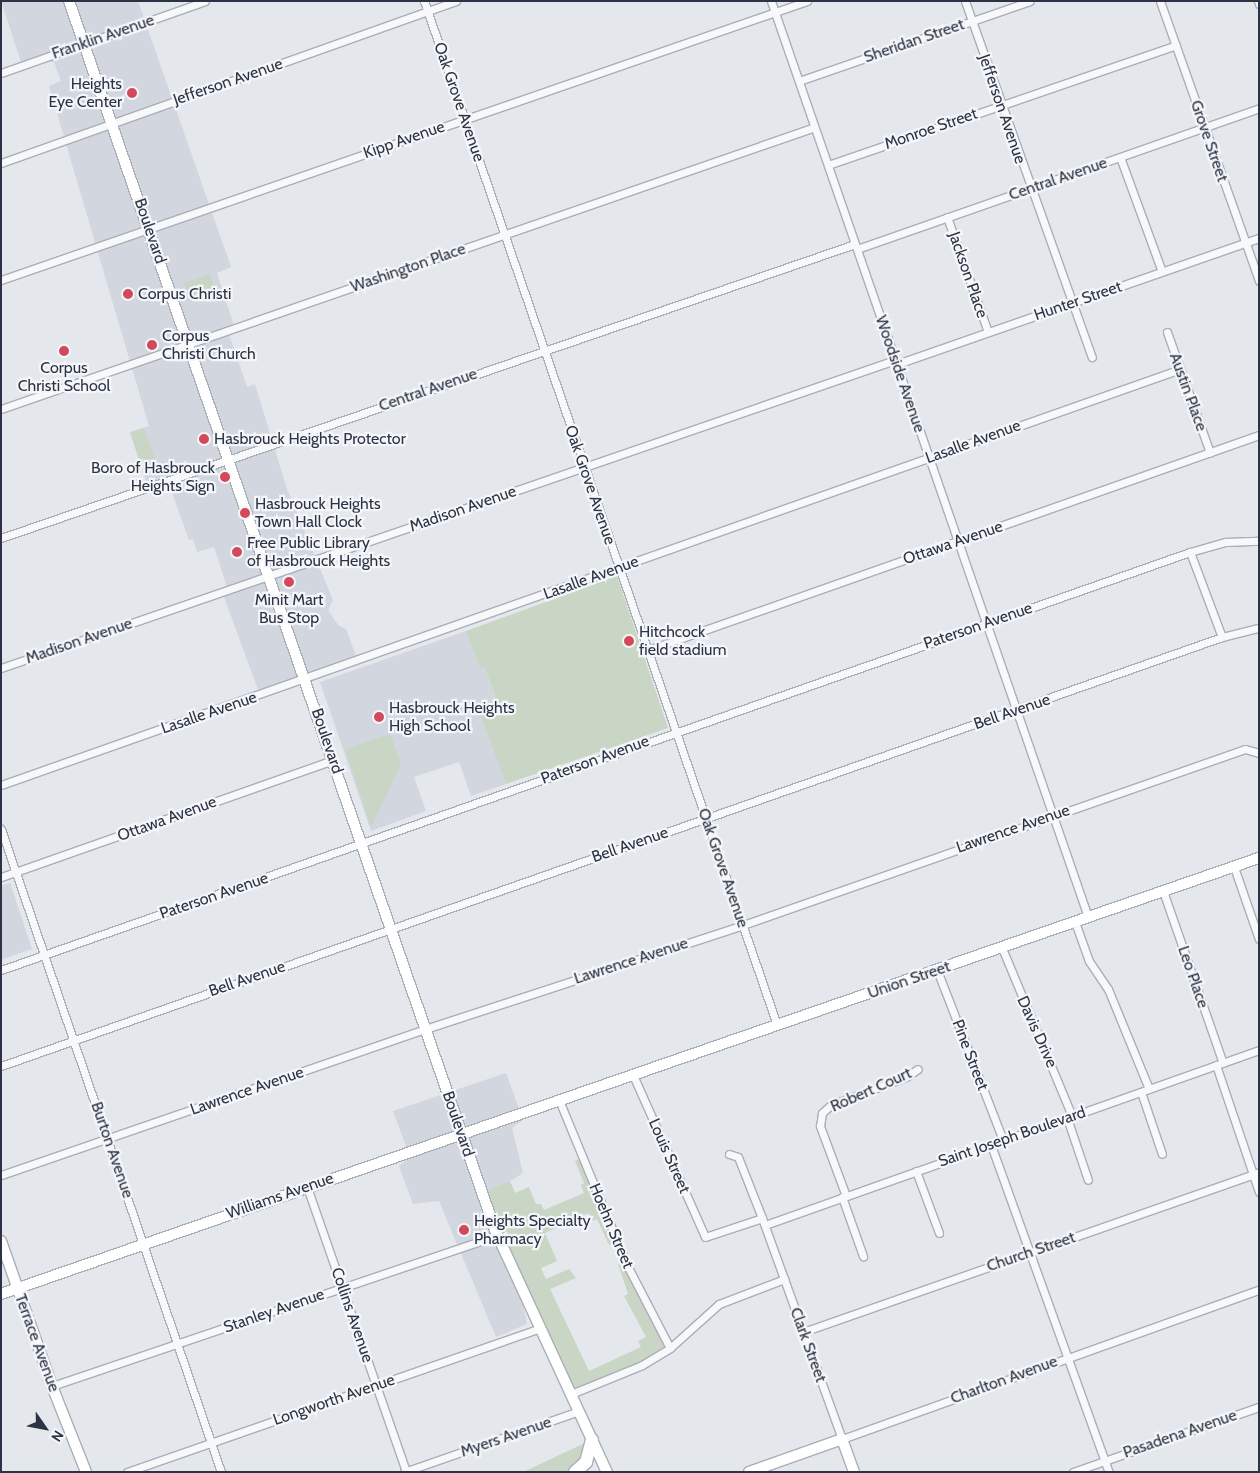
<!DOCTYPE html>
<html>
<head>
<meta charset="utf-8">
<style>
  body { margin:0 }
  #map { position:relative; width:1260px; height:1473px; overflow:hidden; background:#e4e7ec; font-family:Cabin,sans-serif }
  div>[style] { position:absolute }
  .built>* { inset:0; background:#d2d6de }
  .green>* { inset:0; background:#c9d6c5 }
  .roads { filter:drop-shadow(1px 0 #a9aeb7) drop-shadow(-1px 0 #a9aeb7) drop-shadow(0 1px #a9aeb7) drop-shadow(0 -1px #a9aeb7) }
  .street>* { height:7px; margin:-3.5px; padding:0 3.5px; transform-origin:3.5px; border-radius:3.5px; background:#f7f8fa }
  .secondary>* { height:10px; margin:-5px; padding:0 5px; transform-origin:5px; border-radius:5px; background:#fff }
  .highway>* { height:12px; margin:-6px; padding:0 6px; transform-origin:6px; border-radius:6px; background:#fff }
  .dots>* { width:14px; height:14px; translate:-50% -50%; box-sizing:border-box; border:2px solid #f4f6f9; border-radius:50% }
  span { translate:-50% -50%; white-space:nowrap; text-align:center; line-height:1.15; -webkit-text-stroke:4.5px #f4f6f9; paint-order:stroke }
  .street-label { font-size:16px; color:#2b3445 }
  .poi-label { font-size:16px; color:#2b3445 }
  .right { translate:-100% -50%; text-align:right }
  .left { translate:0 -50%; text-align:left }
  .frame { position:absolute; inset:0; border:2px solid #2b3445; pointer-events:none }
  .north { position:absolute; left:20px; top:1403px; width:50px; height:50px; -webkit-text-stroke:4px #f4f6f9; paint-order:stroke; rotate:123deg; font-size:14px; font-weight:700; line-height:20px; text-align:center; color:#2b3445 }
  .north::after { content:''; display:block; margin:auto; width:18px; height:22px; background:#2b3445; clip-path:polygon(50% 0,100% 100%,50% 72%,0 100%) }
</style>
</head>
<body>
<div id="map">
  <div class="built">
    <div style="clip-path:polygon(1px 1px,138px 1px,231px 267px,217px 273px,233px 323px,230px 337px,247px 387px,255px 384px,287px 489px,333px 600px,328px 610px,338px 625px,346px 629px,358px 661px,260px 695px,224px 597px,226px 584px,214px 547px,197px 552px,193px 539px,189px 540px,170px 487px,146px 481px,130px 432px,149px 426px,49px 86px,61px 81px,54px 62px,21px 62px)"></div>
    <div style="clip-path:polygon(466px 631px,480px 669px,485px 668px,498px 705px,480px 711px,506px 784px,471px 796px,459px 762px,414px 777px,426px 811px,371px 831px,320px 682px)"></div>
    <div style="clip-path:polygon(10px 883px,32px 949px,1px 960px,1px 886px)"></div>
    <div style="clip-path:polygon(506px 1073px,523px 1120px,512px 1128px,523px 1173px,498px 1189px,527px 1324px,496px 1337px,439px 1201px,413px 1204px,399px 1166px,410px 1157px,393px 1111px)"></div>
  </div>
  <div class="green">
    <div style="clip-path:polygon(210px 274px,214px 288px,188px 297px,184px 283px)"></div>
    <div style="clip-path:polygon(144px 428px,156px 462px,142px 467px,130px 433px)"></div>
    <div style="clip-path:polygon(617px 576px,668px 728px,506px 784px,479px 711px,498px 704px,485px 668px,480px 669px,466px 631px)"></div>
    <div style="clip-path:polygon(390px 734px,401px 764px,371px 827px,345px 749px)"></div>
    <div style="clip-path:polygon(582px 1158px,617px 1242px,609px 1245px,597px 1219px,593px 1221px,589px 1213px,545px 1233px,557px 1261px,541px 1268px,546px 1279px,569px 1269px,576px 1278px,550px 1289px,589px 1371px,641px 1347px,638px 1341px,646px 1337px,624px 1296px,628px 1294px,618px 1264px,625px 1261px,670px 1348px,642px 1365px,571px 1394px,482px 1193px,510px 1181px,515px 1193px,529px 1187px,536px 1204px,541px 1204px,544px 1210px,584px 1193px,581px 1185px,584px 1183px,575px 1161px)"></div>
    <div style="clip-path:polygon(585px 1443px,582px 1457px,568px 1472px,523px 1472px)"></div>
  </div>
  <div class="roads">
    <div class="street">
      <div style="left:424px;top:1px;width:1083px;rotate:70.98deg"></div>
      <div style="left:771px;top:1px;width:969px;rotate:70.91deg"></div>
      <div style="left:965px;top:1px;width:378px;rotate:70.4deg"></div>
      <div style="left:1160px;top:1px;width:297px;rotate:70.5deg"></div>
      <div style="left:1258px;top:1px;width:3px;rotate:72deg"></div>
      <div style="left:1px;top:73px;width:216px;rotate:-19.4deg"></div>
      <div style="left:799px;top:81px;width:244px;rotate:-19.1deg"></div>
      <div style="left:1120px;top:157px;width:122px;rotate:69.9deg"></div>
      <div style="left:1px;top:163px;width:483px;rotate:-19.6deg"></div>
      <div style="left:828px;top:165px;width:368px;rotate:-19deg"></div>
      <div style="left:947px;top:217px;width:122px;rotate:70.4deg"></div>
      <div style="left:857px;top:249px;width:426px;rotate:-19.3deg"></div>
      <div style="left:1px;top:280px;width:853px;rotate:-19.09deg"></div>
      <div style="left:1167px;top:332px;width:128px;rotate:70.4deg"></div>
      <div style="left:897px;top:364px;width:383px;rotate:-19.2deg"></div>
      <div style="left:1px;top:409px;width:861px;rotate:-19.11deg"></div>
      <div style="left:1px;top:538px;width:903px;rotate:-19deg"></div>
      <div style="left:1190px;top:552px;width:91px;rotate:69.4deg"></div>
      <div style="left:648px;top:650px;width:648px;rotate:-19.39deg"></div>
      <div style="left:1px;top:668px;width:946px;rotate:-19.01deg"></div>
      <div style="left:1px;top:785px;width:1250px;rotate:-19.43deg"></div>
      <div style="left:1px;top:829px;width:680px;rotate:71.11deg"></div>
      <div style="left:1234px;top:867px;width:76px;rotate:70.9deg"></div>
      <div style="left:1px;top:877px;width:352px;rotate:-19.4deg"></div>
      <div style="left:1163px;top:891px;width:182px;rotate:70.8deg"></div>
      <div style="left:1075px;top:922px;width:41px;rotate:70.3deg"></div>
      <div style="left:1089px;top:961px;width:34px;rotate:56deg"></div>
      <div style="left:1108px;top:989px;width:108px;rotate:67.7deg"></div>
      <div style="left:1002px;top:948px;width:182px;rotate:67.4deg"></div>
      <div style="left:1px;top:970px;width:1260px;rotate:-19.37deg"></div>
      <div style="left:1190px;top:552px;width:37px;rotate:-16deg"></div>
      <div style="left:1226px;top:542px;width:33px;rotate:-2deg"></div>
      <div style="left:937px;top:970px;width:182px;rotate:68.8deg"></div>
      <div style="left:1216px;top:1065px;width:134px;rotate:71.3deg"></div>
      <div style="left:1px;top:1066px;width:1294px;rotate:-19.36deg"></div>
      <div style="left:1222px;top:637px;width:38px;rotate:-14deg"></div>
      <div style="left:633px;top:1075px;width:177px;rotate:66deg"></div>
      <div style="left:705px;top:1237px;width:60px;rotate:-18.4deg"></div>
      <div style="left:1141px;top:1092px;width:65px;rotate:71.3deg"></div>
      <div style="left:559px;top:1100px;width:181px;rotate:67.6deg"></div>
      <div style="left:628px;top:1267px;width:91px;rotate:62.6deg"></div>
      <div style="left:1067px;top:1118px;width:65px;rotate:71.3deg"></div>
      <div style="left:991px;top:1145px;width:348px;rotate:70.2deg"></div>
      <div style="left:729px;top:1154px;width:9px;rotate:18deg"></div>
      <div style="left:738px;top:1157px;width:66px;rotate:68.5deg"></div>
      <div style="left:762px;top:1218px;width:235px;rotate:70.1deg"></div>
      <div style="left:842px;top:1439px;width:443px;rotate:-19.7deg"></div>
      <div style="left:916px;top:1171px;width:66px;rotate:69.6deg"></div>
      <div style="left:1px;top:1175px;width:448px;rotate:-19deg"></div>
      <div style="left:425px;top:1029px;width:335px;rotate:-18.1deg"></div>
      <div style="left:743px;top:925px;width:532px;rotate:-19.32deg"></div>
      <div style="left:1245px;top:749px;width:15px;rotate:16deg"></div>
      <div style="left:307px;top:1187px;width:302px;rotate:70.8deg"></div>
      <div style="left:846px;top:1196px;width:75px;rotate:-110.4deg"></div>
      <div style="left:820px;top:1126px;width:13px;rotate:-81deg"></div>
      <div style="left:822px;top:1113px;width:12px;rotate:-42deg"></div>
      <div style="left:831px;top:1105px;width:80px;rotate:-20.5deg"></div>
      <div style="left:906px;top:1077px;width:14px;rotate:-34deg"></div>
      <div style="left:842px;top:1197px;width:63px;rotate:70.4deg"></div>
      <div style="left:765px;top:1225px;width:524px;rotate:-19.51deg"></div>
      <div style="left:803px;top:1332px;width:483px;rotate:-19.3deg"></div>
      <div style="left:52px;top:1386px;width:470px;rotate:-18.7deg"></div>
      <div style="left:571px;top:1394px;width:77px;rotate:-22.2deg"></div>
      <div style="left:642px;top:1365px;width:33px;rotate:-31deg"></div>
      <div style="left:670px;top:1348px;width:66px;rotate:-41.9deg"></div>
      <div style="left:719px;top:1304px;width:70px;rotate:-21deg"></div>
      <div style="left:127px;top:1472px;width:438px;rotate:-19.2deg"></div>
      <div style="left:404px;top:1472px;width:185px;rotate:-19.2deg"></div>
      <div style="left:1073px;top:1472px;width:197px;rotate:-19.3deg"></div>
    </div>
    <div class="secondary">
      <div style="left:69px;top:1px;width:1301px;rotate:70.88deg"></div>
      <div style="left:495px;top:1230px;width:267px;rotate:65.2deg"></div>
      <div style="left:1px;top:1241px;width:154px;rotate:70.6deg"></div>
      <div style="left:52px;top:1386px;width:92px;rotate:68.4deg"></div>
      <div style="left:1px;top:1294px;width:1331px;rotate:-19.12deg"></div>
      <div style="left:749px;top:1472px;width:99px;rotate:-19.5deg"></div>
      <div style="left:842px;top:1439px;width:35px;rotate:70deg"></div>
    </div>
    <div class="highway">
      <div style="left:575px;top:1472px;width:15px;rotate:-42deg"></div>
      <div style="left:586px;top:1462px;width:23px;rotate:-75deg"></div>
    </div>
  </div>
  <div class="dots">
    <div style="left:132px;top:93px;background:#d1495b"></div>
    <div style="left:128px;top:294px;background:#d1495b"></div>
    <div style="left:152px;top:345px;background:#d1495b"></div>
    <div style="left:64px;top:351px;background:#d1495b"></div>
    <div style="left:204px;top:439px;background:#d1495b"></div>
    <div style="left:225px;top:477px;background:#d1495b"></div>
    <div style="left:245px;top:513px;background:#d1495b"></div>
    <div style="left:237px;top:552px;background:#d1495b"></div>
    <div style="left:289px;top:582px;background:#d1495b"></div>
    <div style="left:629px;top:641px;background:#d1495b"></div>
    <div style="left:379px;top:717px;background:#d1495b"></div>
    <div style="left:464px;top:1230px;background:#d1495b"></div>
  </div>
  <div class="street-label">
    <span style="left:103px;top:37px;rotate:-19deg">Franklin Avenue</span>
    <span style="left:914px;top:41px;rotate:-19deg">Sheridan Street</span>
    <span style="left:228px;top:82px;rotate:-19deg">Jefferson Avenue</span>
    <span style="left:459px;top:102px;rotate:71deg">Oak Grove Avenue</span>
    <span style="left:1002px;top:109px;rotate:71deg">Jefferson Avenue</span>
    <span style="left:931px;top:129px;rotate:-19deg">Monroe Street</span>
    <span style="left:404px;top:140px;rotate:-19deg">Kipp Avenue</span>
    <span style="left:1209px;top:141px;rotate:71deg">Grove Street</span>
    <span style="left:1058px;top:179px;rotate:-19deg">Central Avenue</span>
    <span style="left:150px;top:231px;rotate:71deg">Boulevard</span>
    <span style="left:408px;top:268px;rotate:-19deg">Washington Place</span>
    <span style="left:968px;top:275px;rotate:71deg">Jackson Place</span>
    <span style="left:1078px;top:301px;rotate:-19deg">Hunter Street</span>
    <span style="left:900px;top:374px;rotate:71deg">Woodside Avenue</span>
    <span style="left:428px;top:390px;rotate:-19deg">Central Avenue</span>
    <span style="left:1188px;top:392px;rotate:70deg">Austin Place</span>
    <span style="left:973px;top:442px;rotate:-20deg">Lasalle Avenue</span>
    <span style="left:590px;top:485px;rotate:71deg">Oak Grove Avenue</span>
    <span style="left:463px;top:509px;rotate:-19deg">Madison Avenue</span>
    <span style="left:953px;top:543px;rotate:-19deg">Ottawa Avenue</span>
    <span style="left:591px;top:578px;rotate:-20deg">Lasalle Avenue</span>
    <span style="left:978px;top:626px;rotate:-19deg">Paterson Avenue</span>
    <span style="left:79px;top:641px;rotate:-19deg">Madison Avenue</span>
    <span style="left:1012px;top:712px;rotate:-19deg">Bell Avenue</span>
    <span style="left:209px;top:713px;rotate:-19deg">Lasalle Avenue</span>
    <span style="left:327px;top:741px;rotate:71deg">Boulevard</span>
    <span style="left:595px;top:760px;rotate:-20deg">Paterson Avenue</span>
    <span style="left:167px;top:819px;rotate:-20deg">Ottawa Avenue</span>
    <span style="left:1013px;top:829px;rotate:-19deg">Lawrence Avenue</span>
    <span style="left:630px;top:845px;rotate:-19deg">Bell Avenue</span>
    <span style="left:723px;top:868px;rotate:71deg">Oak Grove Avenue</span>
    <span style="left:214px;top:896px;rotate:-19deg">Paterson Avenue</span>
    <span style="left:631px;top:961px;rotate:-18deg">Lawrence Avenue</span>
    <span style="left:1193px;top:977px;rotate:71deg">Leo Place</span>
    <span style="left:247px;top:979px;rotate:-19deg">Bell Avenue</span>
    <span style="left:909px;top:980px;rotate:-19deg">Union Street</span>
    <span style="left:1037px;top:1032px;rotate:66deg">Davis Drive</span>
    <span style="left:970px;top:1055px;rotate:69deg">Pine Street</span>
    <span style="left:871px;top:1090px;rotate:-24deg">Robert Court</span>
    <span style="left:247px;top:1091px;rotate:-19deg">Lawrence Avenue</span>
    <span style="left:458px;top:1124px;rotate:71deg">Boulevard</span>
    <span style="left:1012px;top:1137px;rotate:-19deg">Saint Joseph Boulevard</span>
    <span style="left:112px;top:1150px;rotate:71deg">Burton Avenue</span>
    <span style="left:669px;top:1156px;rotate:66deg">Louis Street</span>
    <span style="left:280px;top:1196px;rotate:-19deg">Williams Avenue</span>
    <span style="left:611px;top:1226px;rotate:67deg">Hoehn Street</span>
    <span style="left:1031px;top:1252px;rotate:-19deg">Church Street</span>
    <span style="left:274px;top:1311px;rotate:-19deg">Stanley Avenue</span>
    <span style="left:352px;top:1315px;rotate:71deg">Collins Avenue</span>
    <span style="left:37px;top:1343px;rotate:70deg">Terrace Avenue</span>
    <span style="left:808px;top:1345px;rotate:70deg">Clark Street</span>
    <span style="left:1004px;top:1380px;rotate:-20deg">Charlton Avenue</span>
    <span style="left:334px;top:1400px;rotate:-19deg">Longworth Avenue</span>
    <span style="left:1180px;top:1434px;rotate:-19deg">Pasadena Avenue</span>
    <span style="left:506px;top:1437px;rotate:-19deg">Myers Avenue</span>
  </div>
  <div class="poi-label">
    <span class="right" style="left:122px;top:93px">Heights<br>Eye Center</span>
    <span class="left" style="left:138px;top:294px">Corpus Christi</span>
    <span class="left" style="left:162px;top:345px">Corpus<br>Christi Church</span>
    <span style="left:64px;top:377px">Corpus<br>Christi School</span>
    <span class="left" style="left:214px;top:439px">Hasbrouck Heights Protector</span>
    <span class="right" style="left:215px;top:477px">Boro of Hasbrouck<br>Heights Sign</span>
    <span class="left" style="left:255px;top:513px">Hasbrouck Heights<br>Town Hall Clock</span>
    <span class="left" style="left:247px;top:552px">Free Public Library<br>of Hasbrouck Heights</span>
    <span style="left:289px;top:609px">Minit Mart<br>Bus Stop</span>
    <span class="left" style="left:639px;top:641px">Hitchcock<br>field stadium</span>
    <span class="left" style="left:389px;top:717px">Hasbrouck Heights<br>High School</span>
    <span class="left" style="left:474px;top:1230px">Heights Specialty<br>Pharmacy</span>
  </div>
  <div class="frame"></div>
  <div class="north">N</div>
</div>
</body>
</html>
